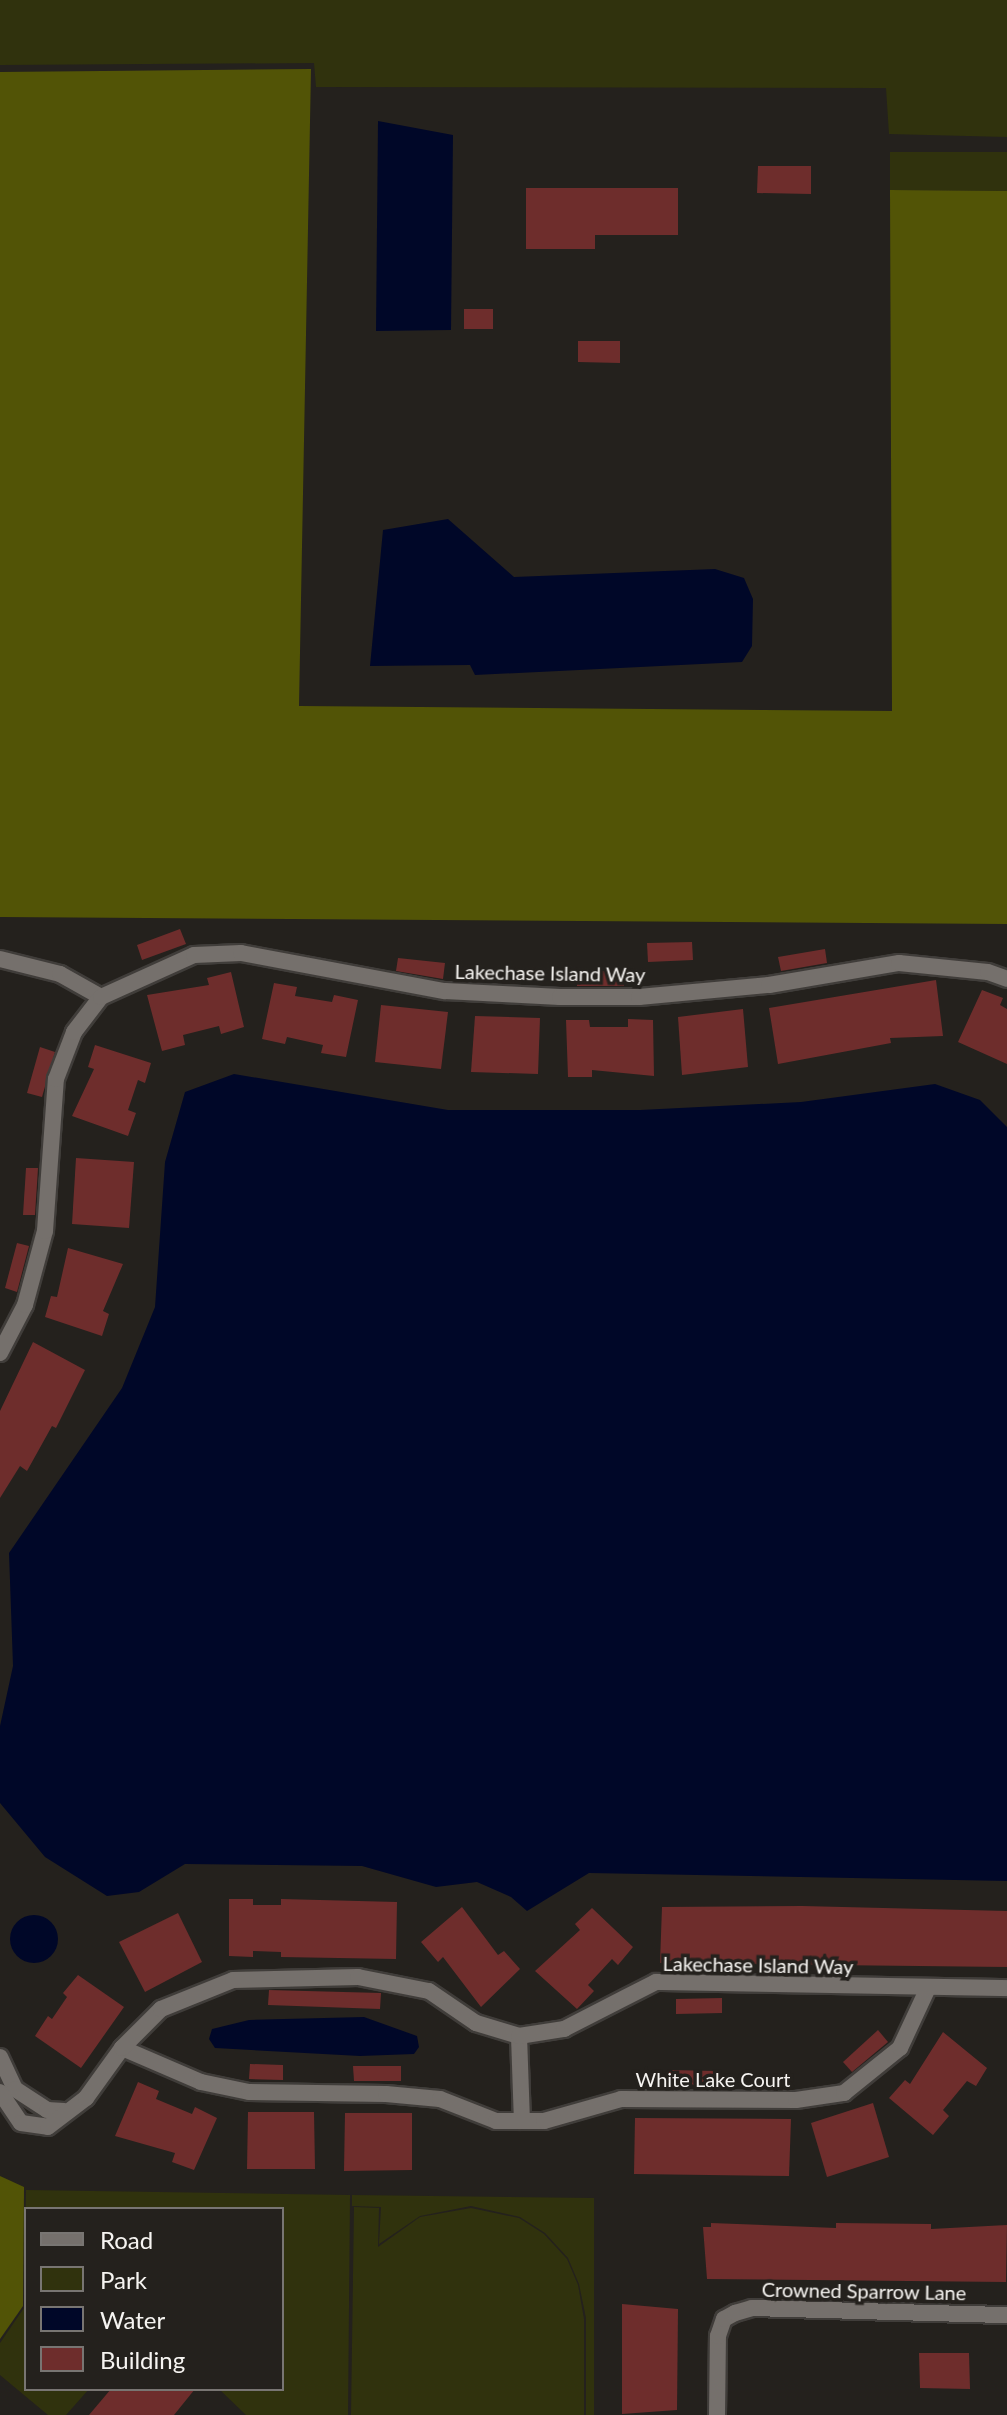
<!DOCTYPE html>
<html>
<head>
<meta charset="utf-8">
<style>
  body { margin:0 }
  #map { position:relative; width:1007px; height:2415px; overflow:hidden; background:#24211d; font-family:Lato,sans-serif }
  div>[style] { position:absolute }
  .green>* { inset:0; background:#30320d }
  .forest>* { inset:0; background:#525406 }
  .water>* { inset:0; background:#000728 }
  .round { border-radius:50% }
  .building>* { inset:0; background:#6e2d2c }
  .roads { filter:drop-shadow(2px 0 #403d3a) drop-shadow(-2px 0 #403d3a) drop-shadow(0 2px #403d3a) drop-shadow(0 -2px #403d3a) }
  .street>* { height:16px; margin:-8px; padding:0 8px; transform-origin:8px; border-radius:8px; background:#75706c }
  span { translate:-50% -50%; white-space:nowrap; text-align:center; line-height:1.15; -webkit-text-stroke:7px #24211d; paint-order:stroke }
  .street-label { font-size:20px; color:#f6f4f1 }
  .legend { position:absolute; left:24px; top:2207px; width:260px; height:184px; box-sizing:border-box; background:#24211d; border:2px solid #787572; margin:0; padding:10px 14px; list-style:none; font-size:24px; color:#f6f4f1 }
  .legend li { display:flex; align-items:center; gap:16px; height:40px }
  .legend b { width:40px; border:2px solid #787572 }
</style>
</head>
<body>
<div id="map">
  <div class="green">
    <div style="clip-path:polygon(0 0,1007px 0,1007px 137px,889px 134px,886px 88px,316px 87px,314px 63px,0 65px)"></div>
    <div style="clip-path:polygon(890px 152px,1007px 152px,1007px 191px,890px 190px)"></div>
    <div style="clip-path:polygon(26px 2190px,350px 2195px,348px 2415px,246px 2415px,219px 2389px,282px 2389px,282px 2209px,26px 2209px,26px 2389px,89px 2389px,66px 2415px,48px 2415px,0 2375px,0 2343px,24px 2308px)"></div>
    <div style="clip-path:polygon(352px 2195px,594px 2198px,594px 2415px,586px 2415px,586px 2318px,579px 2284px,568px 2258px,545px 2233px,520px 2217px,471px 2206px,420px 2216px,379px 2244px,381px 2207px,352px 2206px)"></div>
    <div style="clip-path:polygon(354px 2207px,379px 2208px,378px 2247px,420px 2217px,471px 2208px,519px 2218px,544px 2234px,567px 2259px,578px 2285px,584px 2319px,584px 2415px,351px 2415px)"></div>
  </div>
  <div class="forest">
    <div style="clip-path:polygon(311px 69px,299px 706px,892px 711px,890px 190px,1007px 191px,1007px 924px,0 917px,0 72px)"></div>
    <div style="clip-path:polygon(0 2176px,24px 2187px,23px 2306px,0 2339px)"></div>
  </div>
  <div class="water">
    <div style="clip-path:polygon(378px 121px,453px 135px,451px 330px,376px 331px)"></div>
    <div style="clip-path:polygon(448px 519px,514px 577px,715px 569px,744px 578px,753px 599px,752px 646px,742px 662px,475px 675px,470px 665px,370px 666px,383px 530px)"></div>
    <div style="clip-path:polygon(234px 1074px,448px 1110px,640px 1110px,801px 1102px,935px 1084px,980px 1100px,1007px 1127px,1007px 1881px,589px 1873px,527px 1911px,511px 1897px,477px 1882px,436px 1887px,362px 1866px,185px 1864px,139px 1892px,107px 1896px,45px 1857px,0 1803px,0 1726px,13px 1666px,9px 1553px,122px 1388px,155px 1307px,165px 1162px,185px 1092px)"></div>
    <div class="round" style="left:10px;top:1915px;width:48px;height:48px"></div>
    <div style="clip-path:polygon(364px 2017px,417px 2036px,419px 2047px,414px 2054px,360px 2056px,215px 2048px,209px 2039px,212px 2029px,249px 2020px)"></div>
  </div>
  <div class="building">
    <div style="clip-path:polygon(758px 166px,811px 166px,811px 194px,757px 193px)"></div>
    <div style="clip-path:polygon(526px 188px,678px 188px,678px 235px,595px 235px,595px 249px,526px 249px)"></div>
    <div style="clip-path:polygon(464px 309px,493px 309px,493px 329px,464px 329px)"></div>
    <div style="clip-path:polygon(578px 341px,620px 341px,620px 363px,578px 362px)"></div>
    <div style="clip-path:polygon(180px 929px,186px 944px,142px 960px,137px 945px)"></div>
    <div style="clip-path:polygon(692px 942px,693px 960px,648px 962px,647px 943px)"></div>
    <div style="clip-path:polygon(825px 949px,827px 963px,781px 971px,778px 957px)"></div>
    <div style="clip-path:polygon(398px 958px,445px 963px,443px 979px,396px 971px)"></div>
    <div style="clip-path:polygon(576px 971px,624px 971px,624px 986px,577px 986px)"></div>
    <div style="clip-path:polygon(231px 972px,244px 1027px,221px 1034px,219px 1026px,183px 1035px,185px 1045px,162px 1051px,147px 995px,209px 985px,207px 978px)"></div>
    <div style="clip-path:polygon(936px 980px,943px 1036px,890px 1038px,891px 1043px,778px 1064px,769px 1008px)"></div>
    <div style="clip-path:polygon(274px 983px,297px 987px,295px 996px,332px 1002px,334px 995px,358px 1000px,346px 1057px,321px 1053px,323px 1045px,287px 1037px,285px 1044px,262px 1039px)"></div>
    <div style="clip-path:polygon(982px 990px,1003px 998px,1000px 1005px,1007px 1009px,1007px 1064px,958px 1042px)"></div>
    <div style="clip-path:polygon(381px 1005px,448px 1012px,441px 1069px,375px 1062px)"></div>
    <div style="clip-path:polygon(743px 1009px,748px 1067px,682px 1075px,678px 1017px)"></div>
    <div style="clip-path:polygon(475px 1016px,540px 1018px,538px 1074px,471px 1072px)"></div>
    <div style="clip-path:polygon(628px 1019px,653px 1020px,654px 1076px,592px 1070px,592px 1077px,568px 1077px,566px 1020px,589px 1020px,590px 1027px,628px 1027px)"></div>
    <div style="clip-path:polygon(95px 1045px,151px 1063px,145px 1083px,138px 1080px,128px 1110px,136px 1113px,128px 1136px,72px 1116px,94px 1069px,88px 1067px)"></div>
    <div style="clip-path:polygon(40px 1047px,55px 1052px,42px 1097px,27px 1093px)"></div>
    <div style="clip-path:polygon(76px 1158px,134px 1162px,129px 1228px,72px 1224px)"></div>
    <div style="clip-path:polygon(26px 1168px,38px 1168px,35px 1215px,23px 1215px)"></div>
    <div style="clip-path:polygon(17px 1243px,29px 1246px,17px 1292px,5px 1288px)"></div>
    <div style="clip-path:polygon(68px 1248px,123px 1264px,103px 1311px,109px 1314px,102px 1336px,45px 1317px,51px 1296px,57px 1297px)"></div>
    <div style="clip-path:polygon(33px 1342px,85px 1370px,56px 1428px,52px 1426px,27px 1471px,20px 1466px,0 1498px,0 1411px)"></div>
    <div style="clip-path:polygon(229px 1899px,253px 1899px,253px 1905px,281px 1905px,281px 1899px,397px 1902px,396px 1959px,281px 1957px,281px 1952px,253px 1951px,253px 1957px,229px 1956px)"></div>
    <div style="clip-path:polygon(802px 1906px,1007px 1911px,1007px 1967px,660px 1963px,662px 1907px)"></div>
    <div style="clip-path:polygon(462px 1907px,498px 1955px,504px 1951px,520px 1969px,481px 2007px,443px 1957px,438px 1962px,421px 1942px)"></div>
    <div style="clip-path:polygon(592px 1908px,633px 1947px,618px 1965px,612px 1959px,588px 1985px,594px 1991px,577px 2009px,535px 1971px,580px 1930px,575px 1924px)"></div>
    <div style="clip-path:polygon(178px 1913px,202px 1962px,145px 1992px,119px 1942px)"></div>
    <div style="clip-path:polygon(78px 1975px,124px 2007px,81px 2068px,35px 2036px,48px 2016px,52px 2019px,67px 1997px,63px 1993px)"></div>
    <div style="clip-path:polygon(269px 1990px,381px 1993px,380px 2009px,268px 2005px)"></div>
    <div style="clip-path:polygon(722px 1998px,722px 2013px,676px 2014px,676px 1999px)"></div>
    <div style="clip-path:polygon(878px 2030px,888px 2042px,852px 2072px,843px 2062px)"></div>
    <div style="clip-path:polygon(943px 2032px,987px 2068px,976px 2086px,967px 2081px,943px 2110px,949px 2116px,933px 2135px,889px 2098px,905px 2080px,910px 2084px)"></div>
    <div style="clip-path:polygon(250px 2064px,283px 2065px,283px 2080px,249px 2079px)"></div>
    <div style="clip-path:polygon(353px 2066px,401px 2066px,401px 2081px,354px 2081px)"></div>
    <div style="clip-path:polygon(669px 2070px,717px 2071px,717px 2086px,669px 2084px)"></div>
    <div style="clip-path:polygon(138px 2082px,159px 2091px,156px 2099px,192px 2114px,195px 2107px,217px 2118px,194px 2170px,172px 2162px,175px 2153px,115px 2136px)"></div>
    <div style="clip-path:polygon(873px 2103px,889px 2157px,827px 2177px,811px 2123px)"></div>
    <div style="clip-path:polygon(248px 2112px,314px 2112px,315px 2169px,247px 2169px)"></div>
    <div style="clip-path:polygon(345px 2113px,412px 2113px,412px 2170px,344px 2171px)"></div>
    <div style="clip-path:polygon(635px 2118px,791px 2119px,789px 2176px,634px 2174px)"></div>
    <div style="clip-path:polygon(711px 2223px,836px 2228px,836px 2223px,931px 2224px,931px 2229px,1007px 2225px,1006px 2282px,707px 2279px,703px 2227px,711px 2227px)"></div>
    <div style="clip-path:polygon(622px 2304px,678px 2309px,677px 2410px,622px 2414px)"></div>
    <div style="clip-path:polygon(919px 2353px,969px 2353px,970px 2389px,920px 2388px)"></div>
    <div style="clip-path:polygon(111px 2389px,195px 2389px,174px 2415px,89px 2415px)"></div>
  </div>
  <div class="roads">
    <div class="street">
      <div style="left:0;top:959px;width:62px;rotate:14deg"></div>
      <div style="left:60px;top:974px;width:47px;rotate:29.3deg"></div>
      <div style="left:0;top:1353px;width:54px;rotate:-62.5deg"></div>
      <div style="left:25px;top:1305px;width:77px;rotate:-74.9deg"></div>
      <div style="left:45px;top:1231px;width:152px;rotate:-85.9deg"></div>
      <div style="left:56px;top:1079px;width:50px;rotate:-69deg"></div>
      <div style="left:74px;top:1032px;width:44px;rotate:-52.4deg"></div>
      <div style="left:101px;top:997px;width:102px;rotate:-24.3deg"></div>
      <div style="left:194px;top:955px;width:47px;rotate:-2.4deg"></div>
      <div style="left:241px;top:953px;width:208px;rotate:10.6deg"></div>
      <div style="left:445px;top:991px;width:115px;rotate:3deg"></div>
      <div style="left:560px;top:997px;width:79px"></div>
      <div style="left:639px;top:997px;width:131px;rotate:-5.3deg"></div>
      <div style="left:769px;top:985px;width:132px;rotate:-9.6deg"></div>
      <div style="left:899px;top:963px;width:89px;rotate:5.8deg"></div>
      <div style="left:988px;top:972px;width:20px;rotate:20deg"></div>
      <div style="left:519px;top:2036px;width:85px;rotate:88deg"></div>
      <div style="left:122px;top:2048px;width:86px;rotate:23.3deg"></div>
      <div style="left:201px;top:2082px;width:49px;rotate:11.8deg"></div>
      <div style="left:249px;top:2092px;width:137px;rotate:0.8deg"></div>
      <div style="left:386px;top:2094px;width:54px;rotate:5.3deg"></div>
      <div style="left:440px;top:2099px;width:60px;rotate:21.4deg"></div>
      <div style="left:496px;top:2121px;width:48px"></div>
      <div style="left:544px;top:2121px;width:80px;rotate:-15.9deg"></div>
      <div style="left:621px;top:2099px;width:175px;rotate:0.3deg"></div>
      <div style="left:796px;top:2100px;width:49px;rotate:-8.3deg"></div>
      <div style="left:844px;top:2093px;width:72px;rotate:-38.8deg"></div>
      <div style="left:900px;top:2048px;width:66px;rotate:-65deg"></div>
      <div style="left:0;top:2057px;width:35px;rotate:65deg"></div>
      <div style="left:15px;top:2089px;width:38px;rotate:33deg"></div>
      <div style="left:47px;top:2110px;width:17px;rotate:3deg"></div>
      <div style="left:0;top:2092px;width:37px;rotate:56deg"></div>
      <div style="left:21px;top:2123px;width:27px;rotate:8deg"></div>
      <div style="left:48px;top:2127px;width:48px;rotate:-37.3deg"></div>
      <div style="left:86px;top:2098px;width:62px;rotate:-54.2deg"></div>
      <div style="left:122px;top:2048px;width:55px;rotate:-45deg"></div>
      <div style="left:161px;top:2009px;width:78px;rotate:-21.9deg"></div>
      <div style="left:233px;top:1980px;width:125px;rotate:-1.4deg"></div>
      <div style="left:358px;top:1977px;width:72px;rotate:11.2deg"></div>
      <div style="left:429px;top:1991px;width:57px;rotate:34.2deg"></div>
      <div style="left:476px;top:2023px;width:45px;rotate:16.8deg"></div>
      <div style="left:519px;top:2036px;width:46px;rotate:-8.8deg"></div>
      <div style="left:564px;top:2029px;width:103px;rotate:-27.1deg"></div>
      <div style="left:656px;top:1982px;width:351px;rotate:1deg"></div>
      <div style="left:717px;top:2415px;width:79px;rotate:-89.3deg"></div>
      <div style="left:718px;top:2336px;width:18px;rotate:-71deg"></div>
      <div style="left:724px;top:2319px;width:13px;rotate:-29deg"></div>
      <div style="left:735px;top:2313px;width:18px;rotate:-16deg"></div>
      <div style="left:752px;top:2308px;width:255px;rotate:1.6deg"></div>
    </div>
  </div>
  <div class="street-label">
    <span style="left:550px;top:973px;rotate:1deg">Lakechase Island Way</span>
    <span style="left:758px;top:1965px;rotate:1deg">Lakechase Island Way</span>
    <span style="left:713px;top:2079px">White Lake Court</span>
    <span style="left:864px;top:2291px;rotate:1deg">Crowned Sparrow Lane</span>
  </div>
  <ul class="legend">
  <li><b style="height:10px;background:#75706c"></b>Road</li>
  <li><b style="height:22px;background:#30320d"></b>Park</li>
  <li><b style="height:22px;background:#000728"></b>Water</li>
  <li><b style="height:22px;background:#6e2d2c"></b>Building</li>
  </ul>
</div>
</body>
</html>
